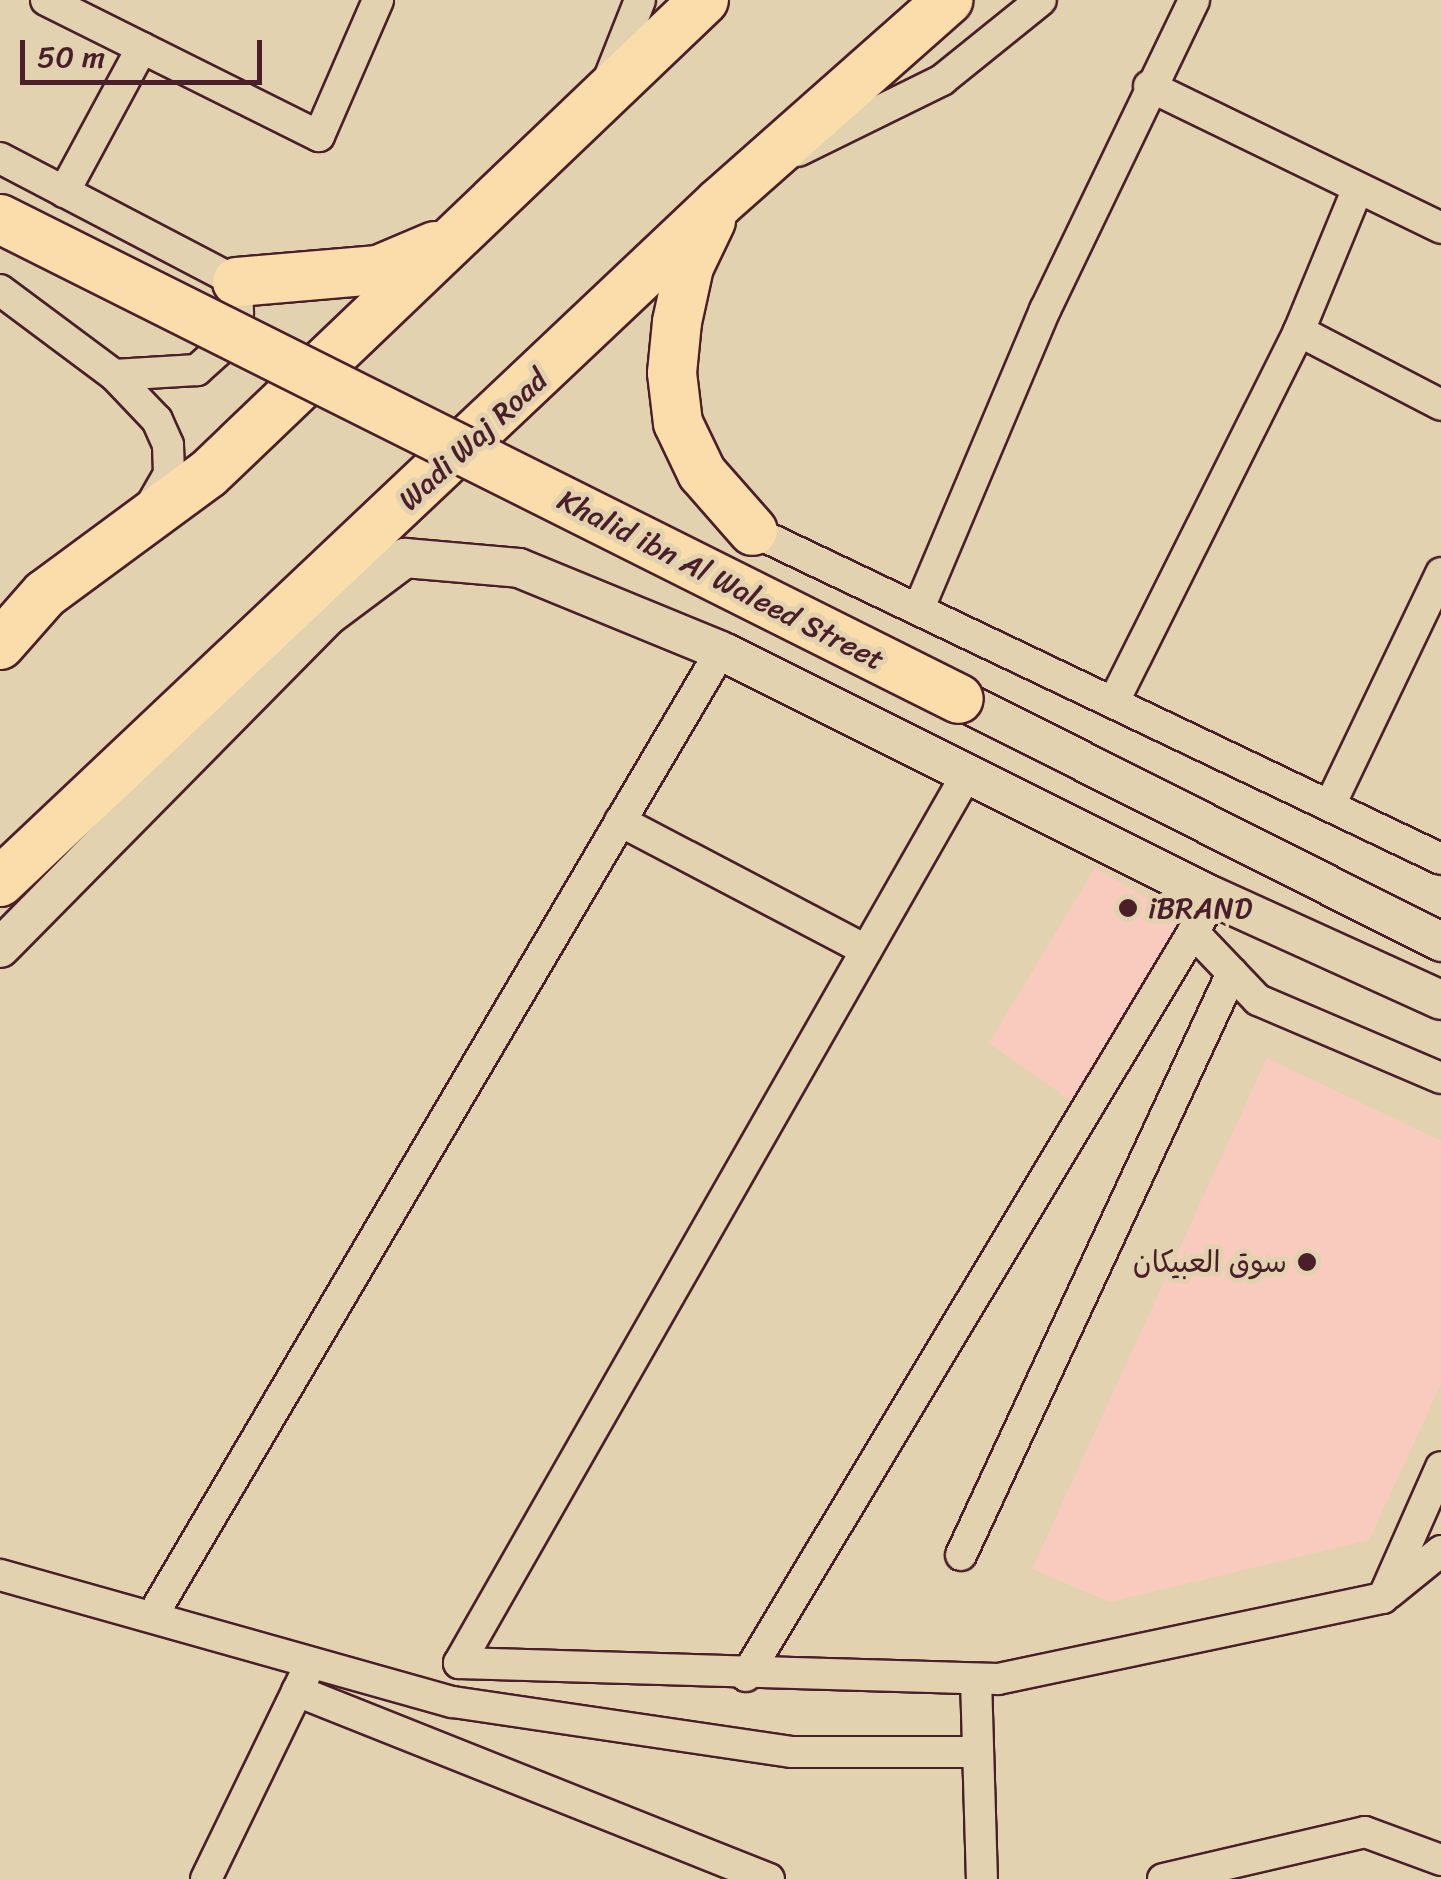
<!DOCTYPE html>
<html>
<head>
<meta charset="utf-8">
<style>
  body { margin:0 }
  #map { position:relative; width:1441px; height:1879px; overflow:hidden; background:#e3d2af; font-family:Sriracha,"Playpen Sans Arabic",sans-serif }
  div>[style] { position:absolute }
  .building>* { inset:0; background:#f9cbbe }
  .roads { filter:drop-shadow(2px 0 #4a1f2b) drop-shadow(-2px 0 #4a1f2b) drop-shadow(0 2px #4a1f2b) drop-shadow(0 -2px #4a1f2b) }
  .minor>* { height:30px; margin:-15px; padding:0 15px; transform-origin:15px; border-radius:15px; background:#e3d2af }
  .tertiary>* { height:38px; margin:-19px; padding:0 19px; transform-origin:19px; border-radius:19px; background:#e3d2af }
  .primary>* { height:48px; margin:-24px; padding:0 24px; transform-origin:24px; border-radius:24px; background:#faddab }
  .bridges { filter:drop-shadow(2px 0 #4a1f2b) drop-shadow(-2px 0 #4a1f2b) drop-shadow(0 2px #4a1f2b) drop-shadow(0 -2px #4a1f2b) }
  .primary-bridge>* { height:48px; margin:-24px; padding:0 24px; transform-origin:24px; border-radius:24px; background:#faddab }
  .dots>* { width:28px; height:28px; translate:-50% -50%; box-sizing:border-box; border:5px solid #e3d2af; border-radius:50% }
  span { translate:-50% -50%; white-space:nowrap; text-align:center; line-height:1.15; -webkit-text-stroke:10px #e3d2af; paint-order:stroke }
  .street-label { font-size:30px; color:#4a1f2b }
  .poi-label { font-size:30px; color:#4a1f2b }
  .left { translate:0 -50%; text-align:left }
  .right { translate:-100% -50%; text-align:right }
  .scale { position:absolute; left:20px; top:40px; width:242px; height:45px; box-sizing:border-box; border:5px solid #4a1f2b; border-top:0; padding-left:12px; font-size:30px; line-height:35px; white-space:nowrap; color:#4a1f2b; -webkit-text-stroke:8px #e3d2af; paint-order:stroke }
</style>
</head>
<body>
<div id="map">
  <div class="building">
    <div style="clip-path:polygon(1095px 868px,1181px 918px,1070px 1100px,989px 1043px)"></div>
    <div style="clip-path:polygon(1267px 1058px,1441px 1141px,1441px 1384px,1369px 1540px,1110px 1602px,1032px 1569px)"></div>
  </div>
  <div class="roads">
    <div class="minor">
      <div style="left:46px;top:0;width:305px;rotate:26.5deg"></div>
      <div style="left:319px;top:136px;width:148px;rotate:-66.5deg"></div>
      <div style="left:608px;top:81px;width:87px;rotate:-68.4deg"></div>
      <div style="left:1149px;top:86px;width:325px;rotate:25.9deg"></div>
      <div style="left:798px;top:151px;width:161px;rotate:-26.2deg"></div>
      <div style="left:942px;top:80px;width:127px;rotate:-38.9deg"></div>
      <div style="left:0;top:158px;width:267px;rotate:27.6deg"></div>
      <div style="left:237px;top:282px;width:32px;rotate:88deg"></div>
      <div style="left:238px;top:314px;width:30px;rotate:110deg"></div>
      <div style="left:228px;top:342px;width:42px;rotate:137.9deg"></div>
      <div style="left:197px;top:370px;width:83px;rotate:176.6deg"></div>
      <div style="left:64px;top:192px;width:164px;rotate:-61.6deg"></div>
      <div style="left:0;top:290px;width:142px;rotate:36.7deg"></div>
      <div style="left:114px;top:375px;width:62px;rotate:46.3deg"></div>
      <div style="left:157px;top:420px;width:27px;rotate:66deg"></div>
      <div style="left:168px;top:445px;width:29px;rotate:88deg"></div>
      <div style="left:169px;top:474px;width:36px;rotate:120deg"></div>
      <div style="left:1299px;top:331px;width:160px;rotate:27.5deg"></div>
      <div style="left:753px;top:531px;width:762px;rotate:25.49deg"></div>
      <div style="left:919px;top:608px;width:324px;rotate:-67.1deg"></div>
      <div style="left:1045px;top:310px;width:344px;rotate:-64.3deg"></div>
      <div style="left:1115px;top:699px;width:411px;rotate:-63.4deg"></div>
      <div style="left:1299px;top:331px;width:152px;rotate:-67.6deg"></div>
      <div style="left:967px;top:774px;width:1024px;rotate:119.74deg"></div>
      <div style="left:459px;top:1663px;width:539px;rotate:1.7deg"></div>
      <div style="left:998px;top:1679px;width:393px;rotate:-11.9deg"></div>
      <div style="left:1383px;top:1598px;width:143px;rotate:-66.1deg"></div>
      <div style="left:1331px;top:803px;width:255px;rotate:-64.4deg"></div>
      <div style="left:620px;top:821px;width:278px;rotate:27.7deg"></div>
      <div style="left:1193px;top:932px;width:94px;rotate:46.3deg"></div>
      <div style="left:1258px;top:1000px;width:199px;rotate:23.1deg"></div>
      <div style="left:961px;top:1555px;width:642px;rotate:-65.03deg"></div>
      <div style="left:0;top:1575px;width:470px;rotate:15.7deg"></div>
      <div style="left:453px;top:1702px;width:343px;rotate:8.4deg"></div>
      <div style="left:792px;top:1752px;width:186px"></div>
      <div style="left:1389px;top:1593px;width:67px;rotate:-38.9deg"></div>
      <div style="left:154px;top:1613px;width:1117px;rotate:-59.49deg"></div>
      <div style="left:746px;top:1676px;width:909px;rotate:-59deg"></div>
      <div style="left:976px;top:1679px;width:200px;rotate:88.3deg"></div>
      <div style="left:297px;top:1691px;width:508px;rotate:21.72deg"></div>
      <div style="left:206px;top:1879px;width:227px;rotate:-64.1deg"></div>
      <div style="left:1163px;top:1879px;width:207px;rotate:-13.1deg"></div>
      <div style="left:1365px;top:1832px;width:81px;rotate:20.2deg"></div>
    </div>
    <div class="tertiary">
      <div style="left:959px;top:699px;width:540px;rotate:26.75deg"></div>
      <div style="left:0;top:948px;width:465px;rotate:-45.4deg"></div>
      <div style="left:326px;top:617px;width:99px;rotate:-36.8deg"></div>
      <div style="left:405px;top:558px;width:114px;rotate:5deg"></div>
      <div style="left:519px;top:568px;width:218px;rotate:22.3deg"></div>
      <div style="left:721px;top:651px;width:551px;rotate:26.52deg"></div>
      <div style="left:1214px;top:897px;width:249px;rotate:24.4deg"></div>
    </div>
    <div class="primary">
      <div style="left:711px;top:221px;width:51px;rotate:115.6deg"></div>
      <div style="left:689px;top:267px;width:56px;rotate:102.3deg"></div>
      <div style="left:677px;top:322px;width:51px;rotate:95.6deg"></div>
      <div style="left:672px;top:373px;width:50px;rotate:83.2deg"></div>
      <div style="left:678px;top:423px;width:55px;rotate:64.4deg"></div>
      <div style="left:702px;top:473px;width:77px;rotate:48.7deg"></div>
      <div style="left:237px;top:282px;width:142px;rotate:-4.9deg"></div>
      <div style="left:378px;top:270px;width:62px;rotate:-22.8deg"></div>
      <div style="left:0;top:645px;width:68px;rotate:-48.6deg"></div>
      <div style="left:45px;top:594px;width:202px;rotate:-36.4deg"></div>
      <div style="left:208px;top:474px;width:686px;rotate:-43.7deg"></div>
      <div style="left:0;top:882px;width:990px;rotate:-43.36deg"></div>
      <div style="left:720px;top:202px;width:305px;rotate:-41.5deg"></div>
    </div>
  </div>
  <div class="bridges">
    <div class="primary-bridge">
      <div style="left:0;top:219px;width:1072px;rotate:26.59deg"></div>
    </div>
  </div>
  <div class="dots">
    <div style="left:1128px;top:908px;background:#4a1f2b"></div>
    <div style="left:1307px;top:1262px;background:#4a1f2b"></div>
  </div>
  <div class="street-label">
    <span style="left:473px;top:440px;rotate:-43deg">Wadi Waj Road</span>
    <span style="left:721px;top:580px;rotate:27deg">Khalid ibn Al Waleed Street</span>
  </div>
  <div class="poi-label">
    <span class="left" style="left:1148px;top:908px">iBRAND</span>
    <span class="right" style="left:1287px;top:1262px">سوق العبيكان</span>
  </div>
  <div class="scale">50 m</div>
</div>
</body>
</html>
